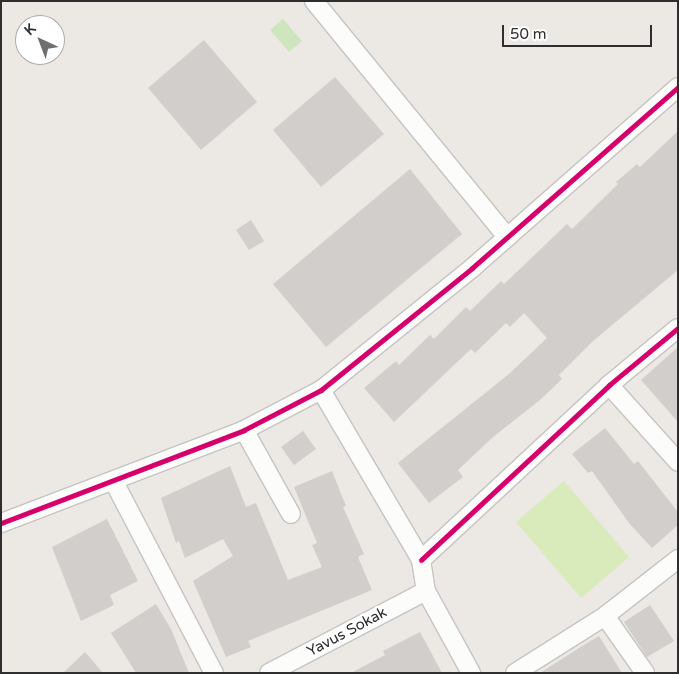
<!DOCTYPE html>
<html>
<head>
<meta charset="utf-8">
<style>
  body { margin:0 }
  #map { position:relative; width:679px; height:674px; overflow:hidden; background:#ece8e4; font-family:"Varela Round",sans-serif }
  div>[style] { position:absolute }
  .green>* { inset:0; background:#cee6be }
  .pitch>* { inset:0; background:#d9eabb }
  .building>* { inset:0; background:#d1cecb }
  .roads { filter:drop-shadow(1px 0 #c5c4c5) drop-shadow(-1px 0 #c5c4c5) drop-shadow(0 1px #c5c4c5) drop-shadow(0 -1px #c5c4c5) }
  .street>* { height:18px; margin:-9px; padding:0 9px; transform-origin:9px; border-radius:9px; background:#fcfcfb }
  .cycleway>* { height:5px; margin:-2.5px; padding:0 2.5px; transform-origin:2.5px; border-radius:2.5px; background:#d6006c }
  span { translate:-50% -50%; white-space:nowrap; text-align:center; line-height:1.15; -webkit-text-stroke:5px #fff; paint-order:stroke }
  .street-label { font-size:15px; color:#2e2e2e }
  .frame { position:absolute; inset:0; border:2px solid #2e2e2e; pointer-events:none }
  .north { position:absolute; left:15px; top:15px; width:50px; height:50px; box-sizing:border-box; background:#fff; border:1px solid #ababab; border-radius:50%; rotate:317deg; font-size:14px; font-weight:700; line-height:20px; text-align:center; color:#2e2e2e }
  .north::after { content:''; display:block; margin:auto; width:18px; height:22px; background:#706f6e; clip-path:polygon(50% 0,100% 100%,50% 72%,0 100%) }
  .scale { position:absolute; left:502px; top:25px; width:150px; height:22px; box-sizing:border-box; border:2px solid #2e2e2e; border-top:0; padding-left:6px; font-size:15px; line-height:18px; white-space:nowrap; color:#2e2e2e; -webkit-text-stroke:4px #fff; paint-order:stroke }
</style>
</head>
<body>
<div id="map">
  <div class="green">
    <i style="clip-path:polygon(283px 19px,302px 41px,289px 52px,270px 30px)"></i>
  </div>
  <div class="pitch">
    <i style="clip-path:polygon(564px 481px,629px 557px,581px 598px,516px 522px)"></i>
  </div>
  <div class="building">
    <i style="clip-path:polygon(204px 40px,257px 102px,201px 150px,148px 88px)"></i>
    <i style="clip-path:polygon(335px 77px,384px 134px,321px 187px,273px 130px)"></i>
    <i style="clip-path:polygon(678px 131px,678px 270px,593px 341px,559px 375px,562px 379px,540px 400px,493px 437px,458px 470px,463px 477px,429px 503px,398px 463px,509px 374px,547px 338px,524px 313px,510px 327px,506px 323px,475px 353px,471px 349px,394px 422px,364px 388px,396px 361px,399px 365px,430px 335px,434px 339px,466px 307px,470px 311px,501px 281px,504px 284px,567px 224px,572px 229px,618px 184px,616px 182px,637px 164px,640px 167px)"></i>
    <i style="clip-path:polygon(410px 169px,462px 234px,326px 347px,273px 284px)"></i>
    <i style="clip-path:polygon(251px 220px,264px 241px,249px 250px,236px 230px)"></i>
    <i style="clip-path:polygon(678px 347px,678px 422px,641px 380px)"></i>
    <i style="clip-path:polygon(605px 428px,634px 464px,638px 461px,678px 512px,678px 525px,652px 548px,629px 523px,592px 471px,588px 473px,572px 454px)"></i>
    <i style="clip-path:polygon(303px 431px,316px 449px,294px 465px,281px 447px)"></i>
    <i style="clip-path:polygon(230px 466px,246px 507px,256px 503px,288px 580px,322px 567px,312px 545px,317px 543px,294px 487px,332px 471px,346px 506px,343px 507px,364px 554px,358px 557px,372px 590px,248px 641px,251px 647px,226px 657px,193px 581px,233px 556px,223px 539px,185px 558px,179px 541px,176px 543px,161px 498px)"></i>
    <i style="clip-path:polygon(107px 519px,138px 581px,110px 595px,114px 605px,81px 621px,52px 547px)"></i>
    <i style="clip-path:polygon(156px 604px,171px 629px,189px 673px,136px 673px,111px 633px)"></i>
    <i style="clip-path:polygon(650px 605px,674px 641px,647px 657px,624px 622px)"></i>
    <i style="clip-path:polygon(420px 632px,442px 673px,351px 673px,385px 655px,383px 651px)"></i>
    <i style="clip-path:polygon(599px 636px,622px 673px,540px 673px,579px 648px)"></i>
    <i style="clip-path:polygon(85px 652px,103px 673px,63px 673px)"></i>
  </div>
  <div class="roads">
    <div class="street">
      <i style="left:314px;top:1px;width:305px;rotate:50.7deg"></i>
      <i style="left:609px;top:385px;width:103px;rotate:48.1deg"></i>
      <i style="left:321px;top:390px;width:197px;rotate:59.5deg"></i>
      <i style="left:421px;top:560px;width:31px;rotate:81deg"></i>
      <i style="left:426px;top:591px;width:94px;rotate:61.2deg"></i>
      <i style="left:244px;top:430px;width:96px;rotate:60.8deg"></i>
      <i style="left:114px;top:482px;width:216px;rotate:62.4deg"></i>
      <i style="left:1px;top:523px;width:260px;rotate:-20.9deg"></i>
      <i style="left:244px;top:430px;width:87px;rotate:-27.5deg"></i>
      <i style="left:321px;top:390px;width:194px;rotate:-38.9deg"></i>
      <i style="left:472px;top:268px;width:274px;rotate:-41.3deg"></i>
      <i style="left:421px;top:560px;width:257px;rotate:-42.9deg"></i>
      <i style="left:609px;top:385px;width:89px;rotate:-39.6deg"></i>
      <i style="left:605px;top:616px;width:70px;rotate:54.9deg"></i>
      <i style="left:269px;top:673px;width:177px;rotate:-27.6deg"></i>
      <i style="left:515px;top:673px;width:107px;rotate:-32.3deg"></i>
      <i style="left:605px;top:616px;width:93px;rotate:-38deg"></i>
    </div>
  </div>
  <div class="cycleway">
    <i style="left:1px;top:523px;width:260px;rotate:-20.9deg"></i>
    <i style="left:244px;top:430px;width:87px;rotate:-27.5deg"></i>
    <i style="left:321px;top:390px;width:194px;rotate:-38.9deg"></i>
    <i style="left:472px;top:268px;width:274px;rotate:-41.3deg"></i>
    <i style="left:421px;top:560px;width:257px;rotate:-42.9deg"></i>
    <i style="left:609px;top:385px;width:89px;rotate:-39.6deg"></i>
  </div>
  <div class="street-label">
    <span style="left:347px;top:632px;rotate:-28deg">Yavus Sokak</span>
  </div>
  <div class="frame"></div>
  <div class="north">K</div>
  <div class="scale">50 m</div>
</div>
</body>
</html>
